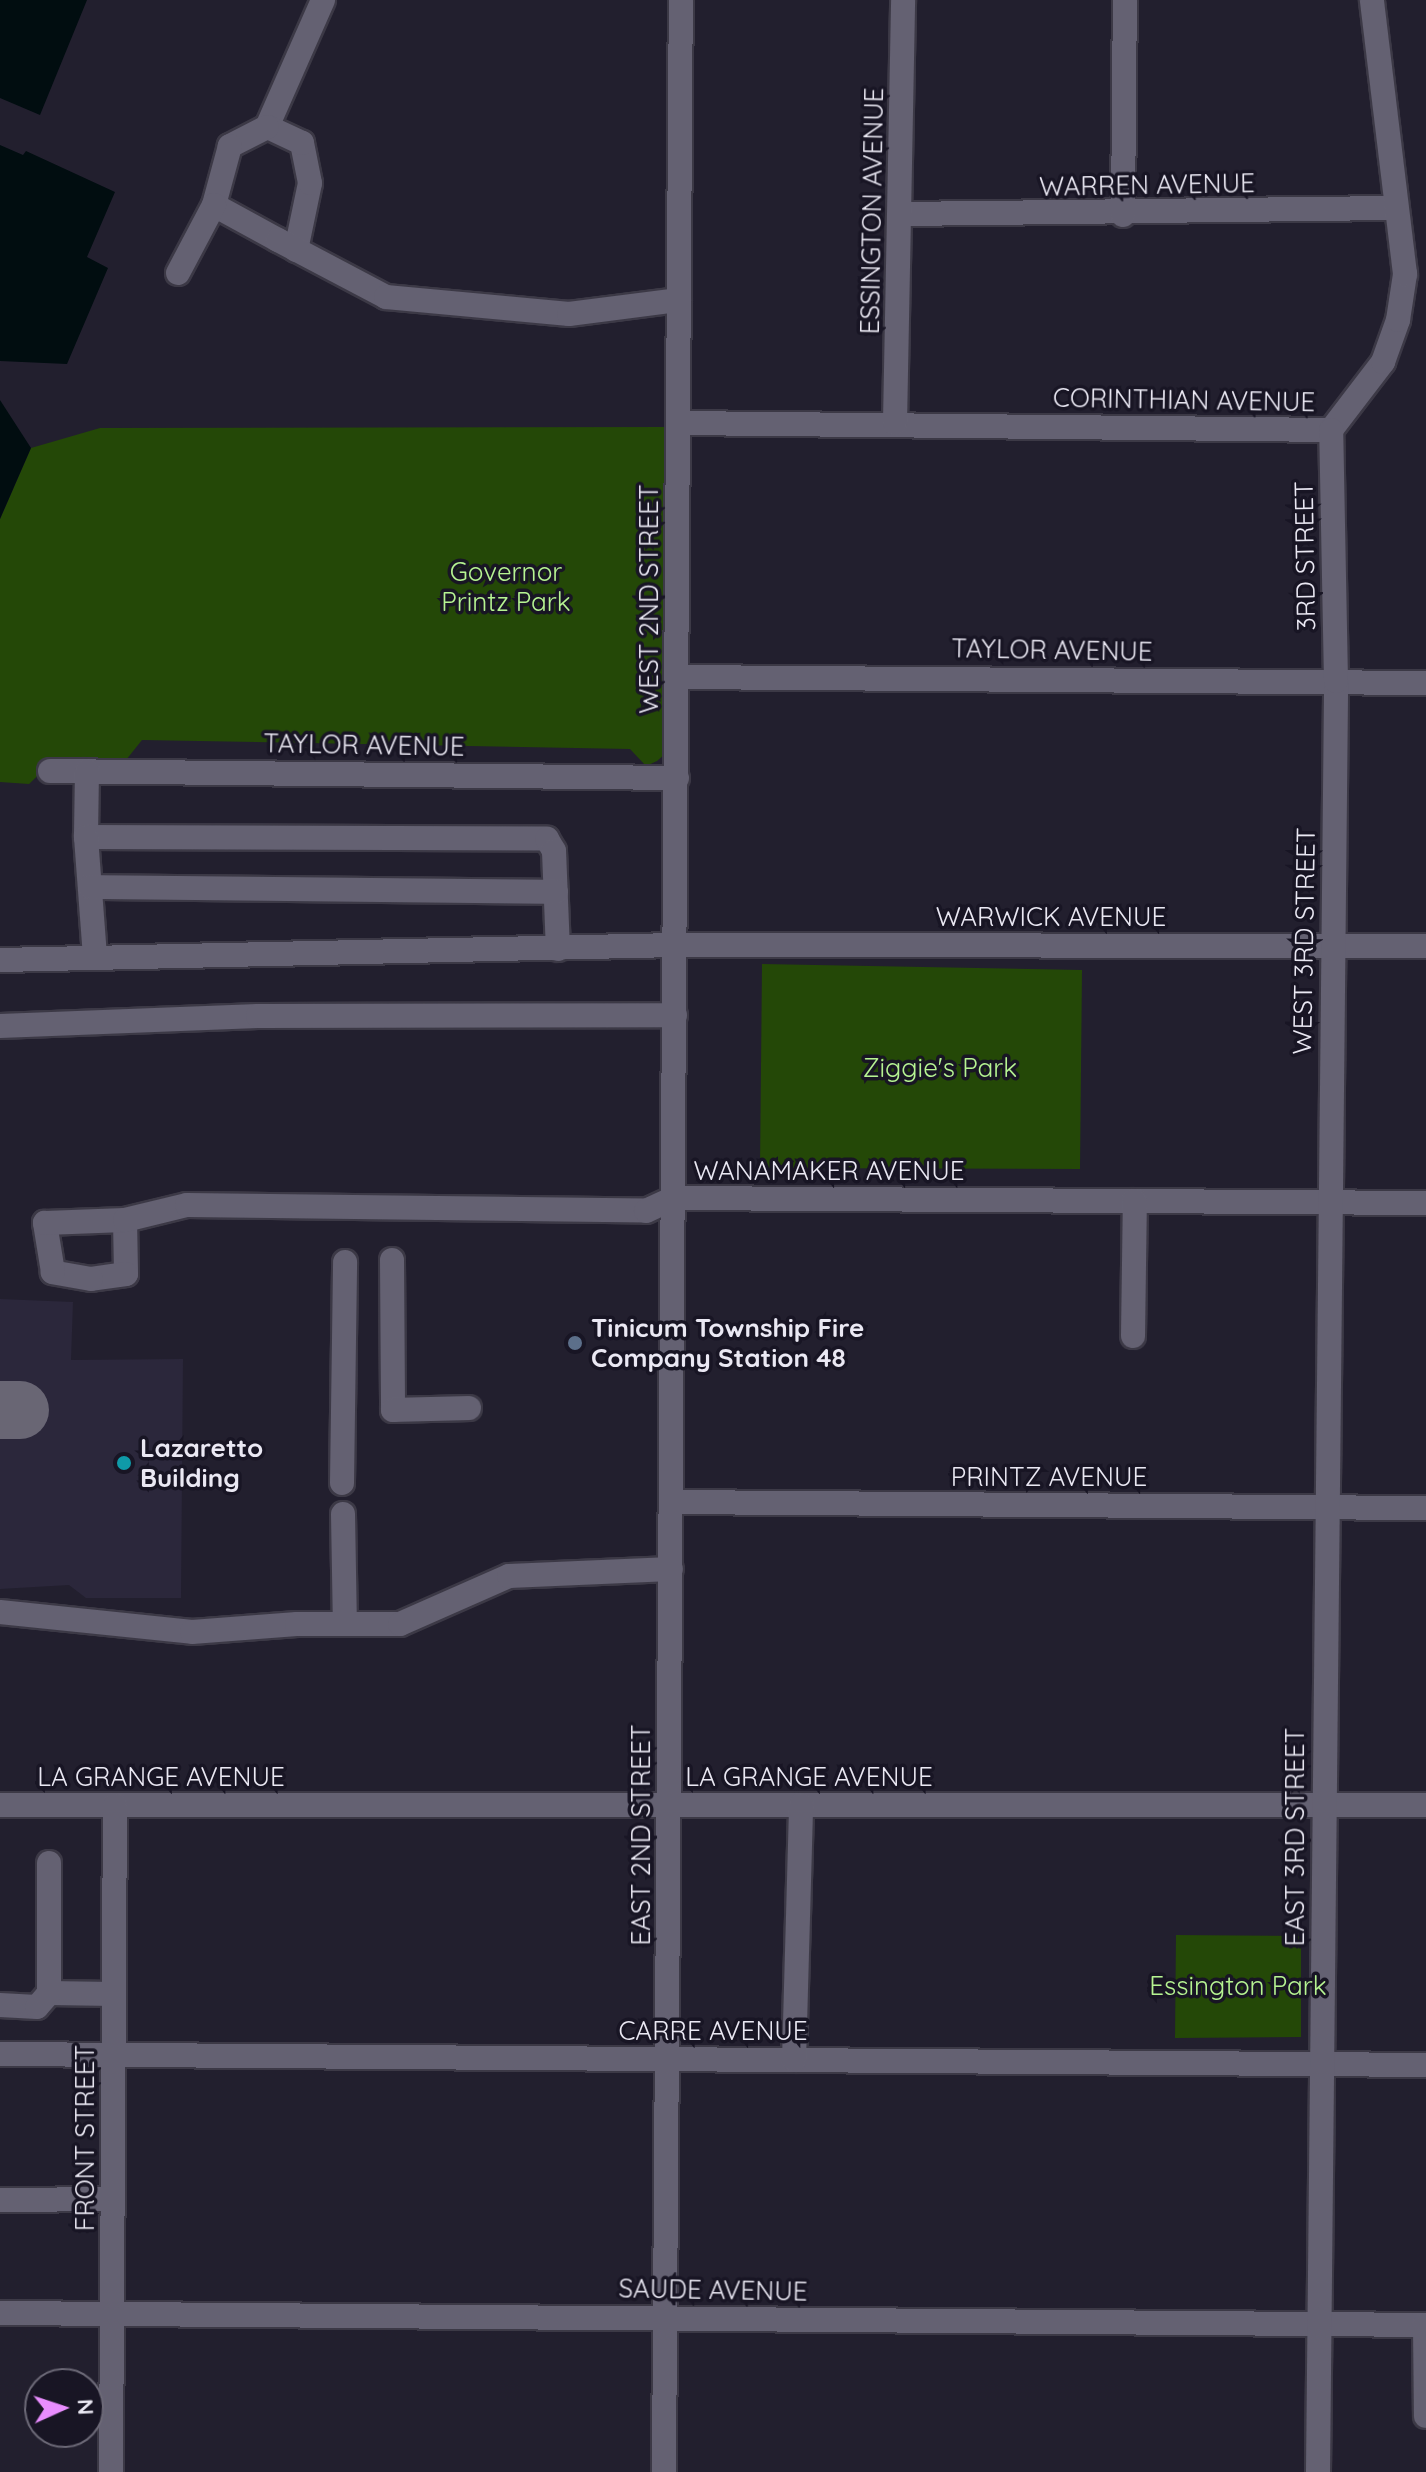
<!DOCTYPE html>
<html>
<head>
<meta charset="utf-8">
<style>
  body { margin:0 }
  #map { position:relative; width:1426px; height:2472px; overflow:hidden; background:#221f2e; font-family:Quicksand,sans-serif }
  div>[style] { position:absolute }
  .built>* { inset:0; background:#2b273b }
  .green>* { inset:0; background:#244807 }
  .water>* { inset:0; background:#010d10 }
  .taxiway>* { height:58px; margin:-29px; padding:0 29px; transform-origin:29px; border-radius:29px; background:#696674 }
  .roads { filter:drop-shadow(2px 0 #3c3946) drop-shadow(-2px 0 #3c3946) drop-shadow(0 2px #3c3946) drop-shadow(0 -2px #3c3946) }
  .minor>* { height:24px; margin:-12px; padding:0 12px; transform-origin:12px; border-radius:12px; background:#646172 }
  .dots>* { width:22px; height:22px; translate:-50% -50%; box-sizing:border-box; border:4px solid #181524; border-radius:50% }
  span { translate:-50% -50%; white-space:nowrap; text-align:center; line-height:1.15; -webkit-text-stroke:7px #181524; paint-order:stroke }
  .street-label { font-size:26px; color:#eae8f3 }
  .park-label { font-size:26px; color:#b6f492 }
  .poi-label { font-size:26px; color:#eae8f3; font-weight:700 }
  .left { translate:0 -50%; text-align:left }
  .north { position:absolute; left:24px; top:2368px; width:80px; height:80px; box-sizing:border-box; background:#181524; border:2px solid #6c6977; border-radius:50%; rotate:87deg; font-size:22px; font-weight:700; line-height:32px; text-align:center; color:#eae8f3 }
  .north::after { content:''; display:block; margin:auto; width:28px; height:36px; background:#e98dfe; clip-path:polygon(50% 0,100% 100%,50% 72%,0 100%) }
</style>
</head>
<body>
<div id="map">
  <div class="built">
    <i style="clip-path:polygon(0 1299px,73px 1302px,71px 1360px,183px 1359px,181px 1598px,86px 1598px,69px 1585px,0 1589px)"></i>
  </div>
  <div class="green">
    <i style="clip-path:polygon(671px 427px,665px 754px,657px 761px,646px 766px,630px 749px,142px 740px,126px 760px,56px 758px,29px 784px,0 782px,0 519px,31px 448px,100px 428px)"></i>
    <i style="clip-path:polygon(762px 964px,1082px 970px,1080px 1169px,760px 1168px)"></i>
    <i style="clip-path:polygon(1176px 1935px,1301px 1936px,1301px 2037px,1175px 2038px)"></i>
  </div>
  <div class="water">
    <i style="clip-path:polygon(0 0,87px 0,40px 115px,0 98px)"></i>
    <i style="clip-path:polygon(0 145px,23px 155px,26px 151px,115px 192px,87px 257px,108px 268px,67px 364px,0 361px)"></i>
    <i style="clip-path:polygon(0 400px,31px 448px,0 519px)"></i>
  </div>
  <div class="taxiway">
    <i style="left:0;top:1410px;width:20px"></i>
  </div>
  <div class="roads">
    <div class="minor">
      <i style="left:267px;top:127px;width:139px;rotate:-66.2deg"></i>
      <i style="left:901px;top:214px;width:493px;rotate:-0.7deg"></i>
      <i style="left:1123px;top:215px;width:215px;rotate:-89.5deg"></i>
      <i style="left:296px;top:250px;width:68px;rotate:-78.2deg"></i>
      <i style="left:310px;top:183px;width:41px;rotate:-101.3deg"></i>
      <i style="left:302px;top:143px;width:38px;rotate:-155deg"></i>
      <i style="left:267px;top:127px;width:42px;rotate:152.8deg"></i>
      <i style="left:230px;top:146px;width:61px;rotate:105.2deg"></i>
      <i style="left:214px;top:205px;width:73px;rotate:28.7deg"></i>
      <i style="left:278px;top:240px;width:122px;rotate:27.8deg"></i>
      <i style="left:386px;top:297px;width:184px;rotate:5.3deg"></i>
      <i style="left:569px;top:314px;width:111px;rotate:-7.3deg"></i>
      <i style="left:178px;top:273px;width:77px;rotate:-62.1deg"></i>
      <i style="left:678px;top:423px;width:653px;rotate:0.61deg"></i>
      <i style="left:895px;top:423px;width:423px;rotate:-88.9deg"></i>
      <i style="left:1331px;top:430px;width:86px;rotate:-52.6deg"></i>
      <i style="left:1383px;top:362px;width:45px;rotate:-70.3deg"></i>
      <i style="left:1398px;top:320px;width:47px;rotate:-81.3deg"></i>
      <i style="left:1405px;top:274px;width:276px;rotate:-96.9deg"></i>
      <i style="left:677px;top:677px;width:749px;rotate:0.46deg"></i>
      <i style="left:50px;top:771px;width:627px;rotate:0.64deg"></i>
      <i style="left:87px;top:771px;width:66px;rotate:90.9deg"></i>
      <i style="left:86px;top:837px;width:461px;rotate:0.2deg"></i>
      <i style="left:547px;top:839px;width:14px;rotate:60deg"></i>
      <i style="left:554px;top:851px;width:98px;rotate:87.7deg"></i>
      <i style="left:86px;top:837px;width:119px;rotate:85.7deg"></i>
      <i style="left:90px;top:887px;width:466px;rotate:0.6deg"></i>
      <i style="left:0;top:960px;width:675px;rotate:-1.27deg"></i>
      <i style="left:675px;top:945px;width:751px;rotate:0.08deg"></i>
      <i style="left:0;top:1026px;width:258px;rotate:-2.2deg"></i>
      <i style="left:258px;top:1016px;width:417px;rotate:-0.1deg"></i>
      <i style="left:125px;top:1220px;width:54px;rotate:88.9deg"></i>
      <i style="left:126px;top:1274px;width:35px;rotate:172deg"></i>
      <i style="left:91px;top:1279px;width:39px;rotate:-170deg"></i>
      <i style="left:53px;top:1272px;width:50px;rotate:-99.3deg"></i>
      <i style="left:45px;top:1223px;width:80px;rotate:-2.1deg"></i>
      <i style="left:125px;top:1220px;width:64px;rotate:-13.6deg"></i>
      <i style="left:187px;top:1205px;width:459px;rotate:0.7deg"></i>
      <i style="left:646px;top:1211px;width:31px;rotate:-25deg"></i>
      <i style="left:674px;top:1198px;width:752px;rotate:0.38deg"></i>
      <i style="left:392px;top:1260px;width:150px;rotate:89.6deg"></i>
      <i style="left:393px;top:1410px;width:76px;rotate:-1.5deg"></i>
      <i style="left:1133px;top:1336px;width:135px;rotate:-89.2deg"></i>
      <i style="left:342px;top:1483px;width:221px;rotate:-89.2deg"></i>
      <i style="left:671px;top:1502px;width:755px;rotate:0.46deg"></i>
      <i style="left:343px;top:1514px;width:110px;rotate:89deg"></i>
      <i style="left:0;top:1612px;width:193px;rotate:5.9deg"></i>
      <i style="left:192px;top:1632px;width:105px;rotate:-4.4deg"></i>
      <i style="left:297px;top:1624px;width:103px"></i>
      <i style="left:400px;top:1624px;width:119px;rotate:-23.8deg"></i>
      <i style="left:509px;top:1576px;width:162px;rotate:-2.5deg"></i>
      <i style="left:0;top:1805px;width:1426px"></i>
      <i style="left:49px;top:1993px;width:65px;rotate:0.9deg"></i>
      <i style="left:0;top:2005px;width:37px;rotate:3deg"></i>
      <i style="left:37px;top:2007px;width:18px;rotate:-49deg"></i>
      <i style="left:49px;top:1993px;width:130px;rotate:-90deg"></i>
      <i style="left:0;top:2054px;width:1426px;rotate:0.44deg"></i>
      <i style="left:794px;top:2060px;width:255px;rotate:-88.4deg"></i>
      <i style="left:0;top:2200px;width:113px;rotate:-0.5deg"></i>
      <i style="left:0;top:2313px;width:1426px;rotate:0.48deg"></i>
      <i style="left:1425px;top:2325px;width:91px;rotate:89.4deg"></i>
      <i style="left:111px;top:2472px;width:667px;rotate:-89.66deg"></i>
      <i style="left:664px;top:2472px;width:2472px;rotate:-89.61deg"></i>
      <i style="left:1318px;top:2472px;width:1791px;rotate:-89.42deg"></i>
      <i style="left:1336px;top:681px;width:251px;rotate:-91.1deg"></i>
    </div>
  </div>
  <div class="dots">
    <i style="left:575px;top:1343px;background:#5c6f8a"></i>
    <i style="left:124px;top:1463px;background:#0f9aa8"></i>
  </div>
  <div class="street-label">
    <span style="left:1147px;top:185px;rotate:-1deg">WARREN AVENUE</span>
    <span style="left:872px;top:211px;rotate:-89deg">ESSINGTON AVENUE</span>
    <span style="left:1184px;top:400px;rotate:1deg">CORINTHIAN AVENUE</span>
    <span style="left:1305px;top:556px;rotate:-91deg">3RD STREET</span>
    <span style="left:649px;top:599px;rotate:-90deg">WEST 2ND STREET</span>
    <span style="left:1052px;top:650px;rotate:1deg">TAYLOR AVENUE</span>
    <span style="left:364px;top:745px;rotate:1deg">TAYLOR AVENUE</span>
    <span style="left:1051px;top:917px">WARWICK AVENUE</span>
    <span style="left:1304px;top:941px;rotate:-89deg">WEST 3RD STREET</span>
    <span style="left:829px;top:1171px">WANAMAKER AVENUE</span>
    <span style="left:1049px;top:1477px">PRINTZ AVENUE</span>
    <span style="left:161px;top:1777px">LA GRANGE AVENUE</span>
    <span style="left:809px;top:1777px">LA GRANGE AVENUE</span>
    <span style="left:641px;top:1835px;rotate:-90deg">EAST 2ND STREET</span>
    <span style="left:1295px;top:1837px;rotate:-90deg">EAST 3RD STREET</span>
    <span style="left:713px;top:2031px">CARRE AVENUE</span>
    <span style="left:85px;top:2138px;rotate:-90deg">FRONT STREET</span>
    <span style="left:713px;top:2290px;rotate:1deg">SAUDE AVENUE</span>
  </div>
  <div class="park-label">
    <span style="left:506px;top:587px">Governor<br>Printz Park</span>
    <span style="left:940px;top:1068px">Ziggie's Park</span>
    <span style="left:1238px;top:1986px">Essington Park</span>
  </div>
  <div class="poi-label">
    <span class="left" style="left:591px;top:1343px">Tinicum Township Fire<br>Company Station 48</span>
    <span class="left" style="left:140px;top:1463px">Lazaretto<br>Building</span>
  </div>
  <div class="north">N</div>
</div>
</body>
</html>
